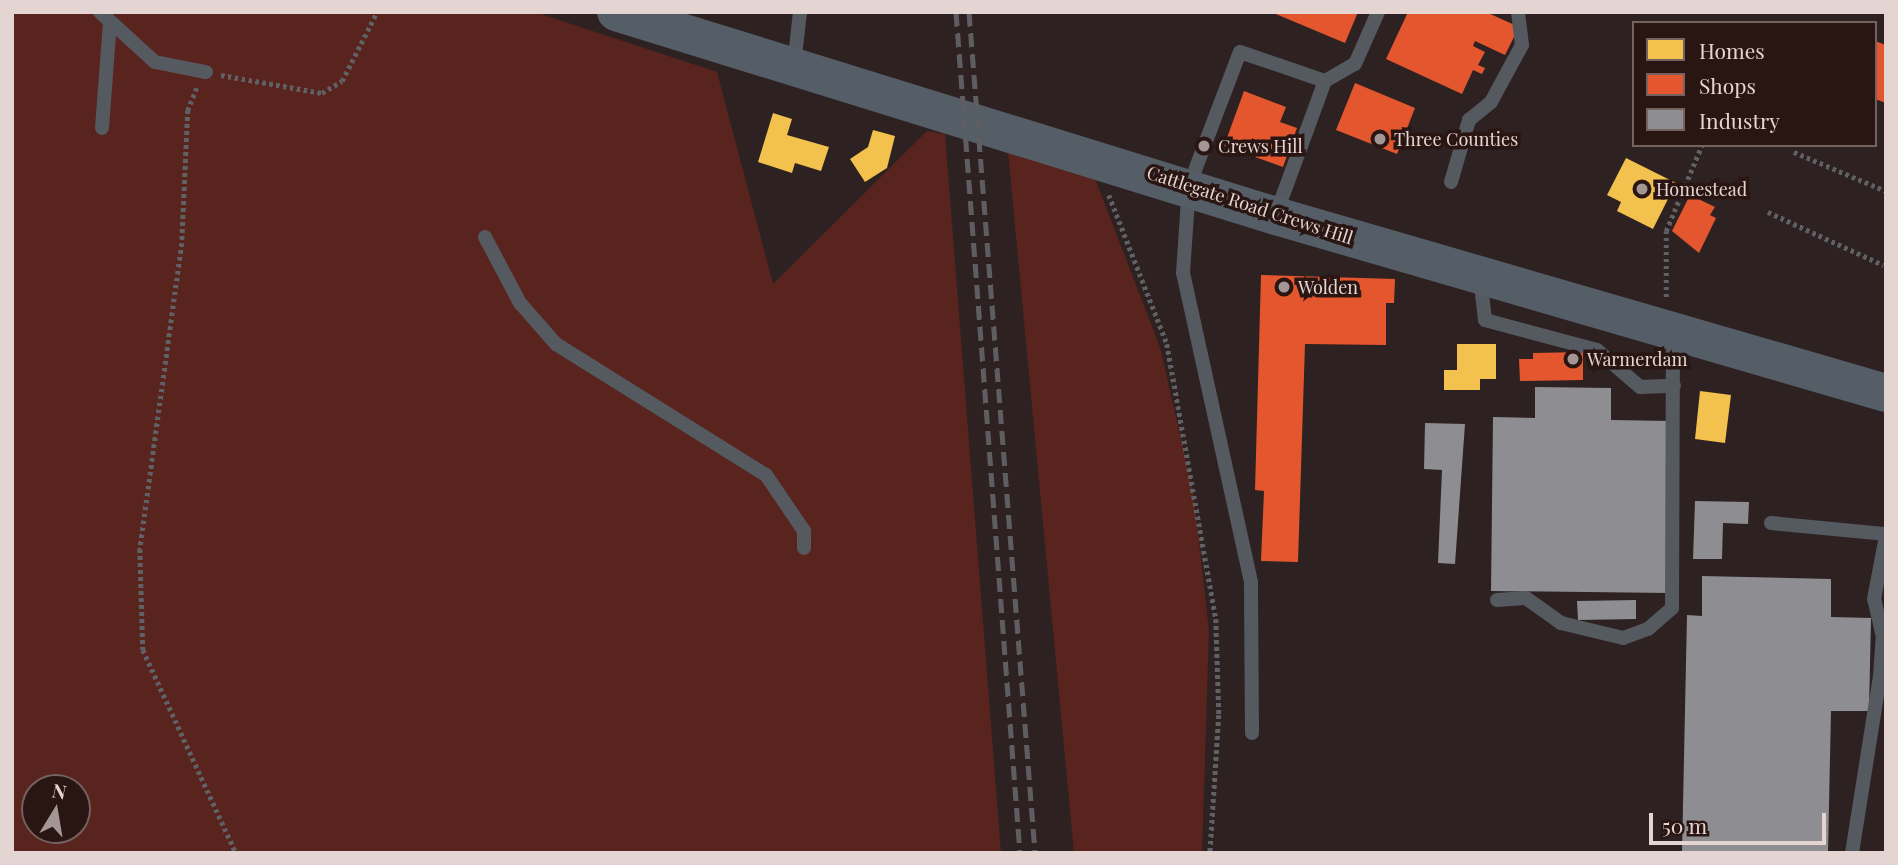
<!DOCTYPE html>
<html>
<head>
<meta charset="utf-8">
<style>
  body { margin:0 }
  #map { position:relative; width:1898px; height:865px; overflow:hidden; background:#2d2221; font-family:"Playfair Display",serif }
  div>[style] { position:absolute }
  .green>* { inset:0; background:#59231e }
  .homes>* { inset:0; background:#f2c14e }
  .shops>* { inset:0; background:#e4572e }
  .industry>* { inset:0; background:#8d8d92 }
  .path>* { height:4.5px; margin-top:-2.25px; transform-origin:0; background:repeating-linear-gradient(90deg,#606166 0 3.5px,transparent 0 7px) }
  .lane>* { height:14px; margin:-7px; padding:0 7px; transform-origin:7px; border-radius:7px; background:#555960 }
  .secondary>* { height:38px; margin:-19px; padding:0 19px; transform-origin:19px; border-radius:19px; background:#555d67 }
  .rail>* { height:5px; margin-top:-2.5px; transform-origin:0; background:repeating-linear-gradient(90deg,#5e5e62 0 14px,transparent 0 21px) }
  .dots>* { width:19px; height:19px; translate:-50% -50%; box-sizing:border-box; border:4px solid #291512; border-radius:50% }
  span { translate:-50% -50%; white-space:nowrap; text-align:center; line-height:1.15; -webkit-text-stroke:7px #291512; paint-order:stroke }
  .poi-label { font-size:18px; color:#e4d5d3 }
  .left { translate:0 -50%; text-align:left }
  .street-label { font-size:18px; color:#e4d5d3 }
  .frame { position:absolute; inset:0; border:14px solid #e4d5d3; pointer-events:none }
  .legend { position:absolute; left:1632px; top:21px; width:245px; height:126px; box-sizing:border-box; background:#291512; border:2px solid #74625f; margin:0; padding:9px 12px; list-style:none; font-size:21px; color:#e4d5d3 }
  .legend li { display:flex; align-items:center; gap:14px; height:35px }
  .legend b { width:35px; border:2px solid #74625f }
  .north { position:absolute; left:21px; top:774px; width:70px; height:70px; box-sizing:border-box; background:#291512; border:2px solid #74625f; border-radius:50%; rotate:11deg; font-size:19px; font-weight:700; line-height:28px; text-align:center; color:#e4d5d3 }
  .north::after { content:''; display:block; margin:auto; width:24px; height:32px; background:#a49695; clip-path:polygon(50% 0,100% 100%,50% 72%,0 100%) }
  .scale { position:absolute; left:1649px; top:813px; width:177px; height:32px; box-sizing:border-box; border:4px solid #e4d5d3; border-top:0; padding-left:9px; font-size:21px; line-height:24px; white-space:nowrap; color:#e4d5d3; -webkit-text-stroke:5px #291512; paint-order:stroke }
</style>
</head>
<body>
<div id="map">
  <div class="green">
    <i style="clip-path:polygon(evenodd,12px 12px,535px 12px,717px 72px,773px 284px,927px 131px,945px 134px,1001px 853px,12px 853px,12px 12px,35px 788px,77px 788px,77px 830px,35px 830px,35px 788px)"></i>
    <i style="clip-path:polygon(1008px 151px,1092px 171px,1160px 347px,1194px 496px,1209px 631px,1202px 853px,1074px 853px)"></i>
  </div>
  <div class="homes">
    <i style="clip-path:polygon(773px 113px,792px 119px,787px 135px,829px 147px,821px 171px,795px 163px,792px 173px,758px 162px)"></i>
    <i style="clip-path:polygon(873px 130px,895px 136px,887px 168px,865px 182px,850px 159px,868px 147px)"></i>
    <i style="clip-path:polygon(1626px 158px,1676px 183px,1653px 229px,1617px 211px,1621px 202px,1607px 195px)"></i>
    <i style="clip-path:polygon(1457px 344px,1496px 344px,1496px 379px,1480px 379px,1480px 390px,1444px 390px,1444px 370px,1457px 370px)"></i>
    <i style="clip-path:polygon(1700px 391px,1731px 395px,1725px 443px,1695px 439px)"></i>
  </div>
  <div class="shops">
    <i style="clip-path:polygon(1271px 12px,1358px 12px,1345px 43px)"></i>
    <i style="clip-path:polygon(1408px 12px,1486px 12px,1519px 27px,1505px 55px,1475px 41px,1473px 46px,1485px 52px,1478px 65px,1485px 68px,1482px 74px,1473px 70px,1462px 94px,1386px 59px)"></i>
    <i style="clip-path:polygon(1875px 41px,1886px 45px,1886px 103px,1875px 99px)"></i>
    <i style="clip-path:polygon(1355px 83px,1415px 108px,1397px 154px,1336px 130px)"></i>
    <i style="clip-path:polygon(1244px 91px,1286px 107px,1280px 122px,1297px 128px,1283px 167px,1224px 146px)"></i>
    <i style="clip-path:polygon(1690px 195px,1715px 207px,1710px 215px,1716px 218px,1699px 253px,1672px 231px)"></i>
    <i style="clip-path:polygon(1261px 275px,1395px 279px,1394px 303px,1386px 303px,1386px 345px,1305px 344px,1298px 562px,1261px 561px,1264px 491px,1255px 490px)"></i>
    <i style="clip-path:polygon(1583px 352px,1583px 380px,1520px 381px,1519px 359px,1533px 359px,1533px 353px)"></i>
  </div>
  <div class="industry">
    <i style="clip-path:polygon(1535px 387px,1611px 388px,1611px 420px,1670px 421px,1669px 593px,1491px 591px,1493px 417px,1535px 418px)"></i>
    <i style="clip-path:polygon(1425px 423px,1465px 424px,1455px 564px,1438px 563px,1442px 470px,1424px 469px)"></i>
    <i style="clip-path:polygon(1695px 501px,1749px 502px,1748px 524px,1723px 523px,1722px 559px,1693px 559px)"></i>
    <i style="clip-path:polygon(1702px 576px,1831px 579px,1831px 617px,1871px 618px,1869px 711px,1831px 711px,1828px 853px,1682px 853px,1687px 615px,1702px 616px)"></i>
    <i style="clip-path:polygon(1636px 600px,1636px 619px,1578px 620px,1577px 601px)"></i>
  </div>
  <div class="path">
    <i style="left:221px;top:75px;width:103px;rotate:10.1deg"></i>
    <i style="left:322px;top:93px;width:23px;rotate:-31deg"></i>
    <i style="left:342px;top:81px;width:77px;rotate:-63.1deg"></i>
    <i style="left:197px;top:88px;width:24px;rotate:112deg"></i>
    <i style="left:188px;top:110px;width:133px;rotate:92.6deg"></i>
    <i style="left:182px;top:243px;width:309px;rotate:97.8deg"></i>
    <i style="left:140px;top:549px;width:101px;rotate:88.3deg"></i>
    <i style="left:143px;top:650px;width:223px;rotate:65.4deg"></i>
    <i style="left:1794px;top:152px;width:100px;rotate:23deg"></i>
    <i style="left:1109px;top:195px;width:160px;rotate:68.7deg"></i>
    <i style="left:1167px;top:344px;width:279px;rotate:79.9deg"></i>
    <i style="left:1216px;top:619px;width:96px;rotate:88.2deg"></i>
    <i style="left:1219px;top:715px;width:138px;rotate:93.7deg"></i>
    <i style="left:1768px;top:212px;width:127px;rotate:24.7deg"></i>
    <i style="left:1666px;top:297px;width:66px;rotate:-90deg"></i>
    <i style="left:1666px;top:231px;width:93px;rotate:-67.3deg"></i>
  </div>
  <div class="lane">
    <i style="left:100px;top:12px;width:74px;rotate:42.3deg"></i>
    <i style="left:155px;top:62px;width:52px;rotate:11.1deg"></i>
    <i style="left:794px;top:65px;width:53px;rotate:-83.5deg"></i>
    <i style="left:102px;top:128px;width:106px;rotate:-85.7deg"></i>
    <i style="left:1451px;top:182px;width:65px;rotate:-73.8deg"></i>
    <i style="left:1469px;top:120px;width:28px;rotate:-39deg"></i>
    <i style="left:1491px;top:102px;width:65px;rotate:-61.5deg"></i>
    <i style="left:1522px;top:45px;width:33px;rotate:-97deg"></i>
    <i style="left:1276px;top:214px;width:142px;rotate:-69.8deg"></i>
    <i style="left:1325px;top:81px;width:34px;rotate:-30deg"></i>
    <i style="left:1355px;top:64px;width:57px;rotate:-66.1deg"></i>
    <i style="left:485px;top:237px;width:75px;rotate:62.1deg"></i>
    <i style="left:520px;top:303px;width:55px;rotate:48.7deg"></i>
    <i style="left:556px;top:344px;width:248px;rotate:32deg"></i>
    <i style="left:766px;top:475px;width:68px;rotate:55.8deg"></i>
    <i style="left:804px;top:531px;width:17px;rotate:90deg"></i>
    <i style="left:1480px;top:276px;width:44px;rotate:83.5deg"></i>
    <i style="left:1485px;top:320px;width:116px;rotate:15deg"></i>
    <i style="left:1597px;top:350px;width:57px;rotate:40.7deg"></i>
    <i style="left:1640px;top:387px;width:34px;rotate:-2deg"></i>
    <i style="left:1771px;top:523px;width:116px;rotate:5.5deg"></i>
    <i style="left:1497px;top:600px;width:29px;rotate:-4deg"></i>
    <i style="left:1526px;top:598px;width:43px;rotate:35.5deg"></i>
    <i style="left:1561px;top:623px;width:64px;rotate:13.6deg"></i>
    <i style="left:1623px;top:638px;width:27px;rotate:-20deg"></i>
    <i style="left:1648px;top:629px;width:32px;rotate:-41deg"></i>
    <i style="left:1672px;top:608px;width:275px;rotate:-89.8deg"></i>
    <i style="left:1252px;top:733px;width:151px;rotate:-90.4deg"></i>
    <i style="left:1251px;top:582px;width:316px;rotate:-102.4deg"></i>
    <i style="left:1183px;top:273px;width:87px;rotate:-86.1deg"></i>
    <i style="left:1189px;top:186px;width:143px;rotate:-69.2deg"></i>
    <i style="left:1240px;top:52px;width:90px;rotate:18.8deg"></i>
    <i style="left:1852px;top:853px;width:179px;rotate:-81deg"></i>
    <i style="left:1880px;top:676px;width:39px;rotate:-86deg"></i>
    <i style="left:1883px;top:637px;width:39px;rotate:-103deg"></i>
    <i style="left:1874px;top:599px;width:64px;rotate:-79.2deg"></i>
  </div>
  <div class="secondary">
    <i style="left:616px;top:12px;width:691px;rotate:17.18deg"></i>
    <i style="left:1276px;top:216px;width:635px;rotate:16.18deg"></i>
  </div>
  <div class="rail">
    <i style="left:956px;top:12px;width:843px;rotate:85.65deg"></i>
    <i style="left:969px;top:12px;width:844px;rotate:85.51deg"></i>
  </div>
  <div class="dots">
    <i style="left:1380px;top:139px;background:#a49695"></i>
    <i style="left:1204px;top:146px;background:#a49695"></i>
    <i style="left:1642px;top:189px;background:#a49695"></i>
    <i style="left:1284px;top:287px;background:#a49695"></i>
    <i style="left:1573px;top:359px;background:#a49695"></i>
  </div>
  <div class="poi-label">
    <span class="left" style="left:1394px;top:139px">Three Counties</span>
    <span class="left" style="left:1218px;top:146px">Crews Hill</span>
    <span class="left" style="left:1656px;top:189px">Homestead</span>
    <span class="left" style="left:1298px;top:287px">Wolden</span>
    <span class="left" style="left:1587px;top:359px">Warmerdam</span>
  </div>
  <div class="street-label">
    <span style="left:1250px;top:205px;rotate:18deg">Cattlegate Road Crews Hill</span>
  </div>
  <div class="frame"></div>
  <ul class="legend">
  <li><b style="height:19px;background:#f2c14e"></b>Homes</li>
  <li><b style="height:19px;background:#e4572e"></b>Shops</li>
  <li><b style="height:19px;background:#8d8d92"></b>Industry</li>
  </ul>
  <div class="north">N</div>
  <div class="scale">50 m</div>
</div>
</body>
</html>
